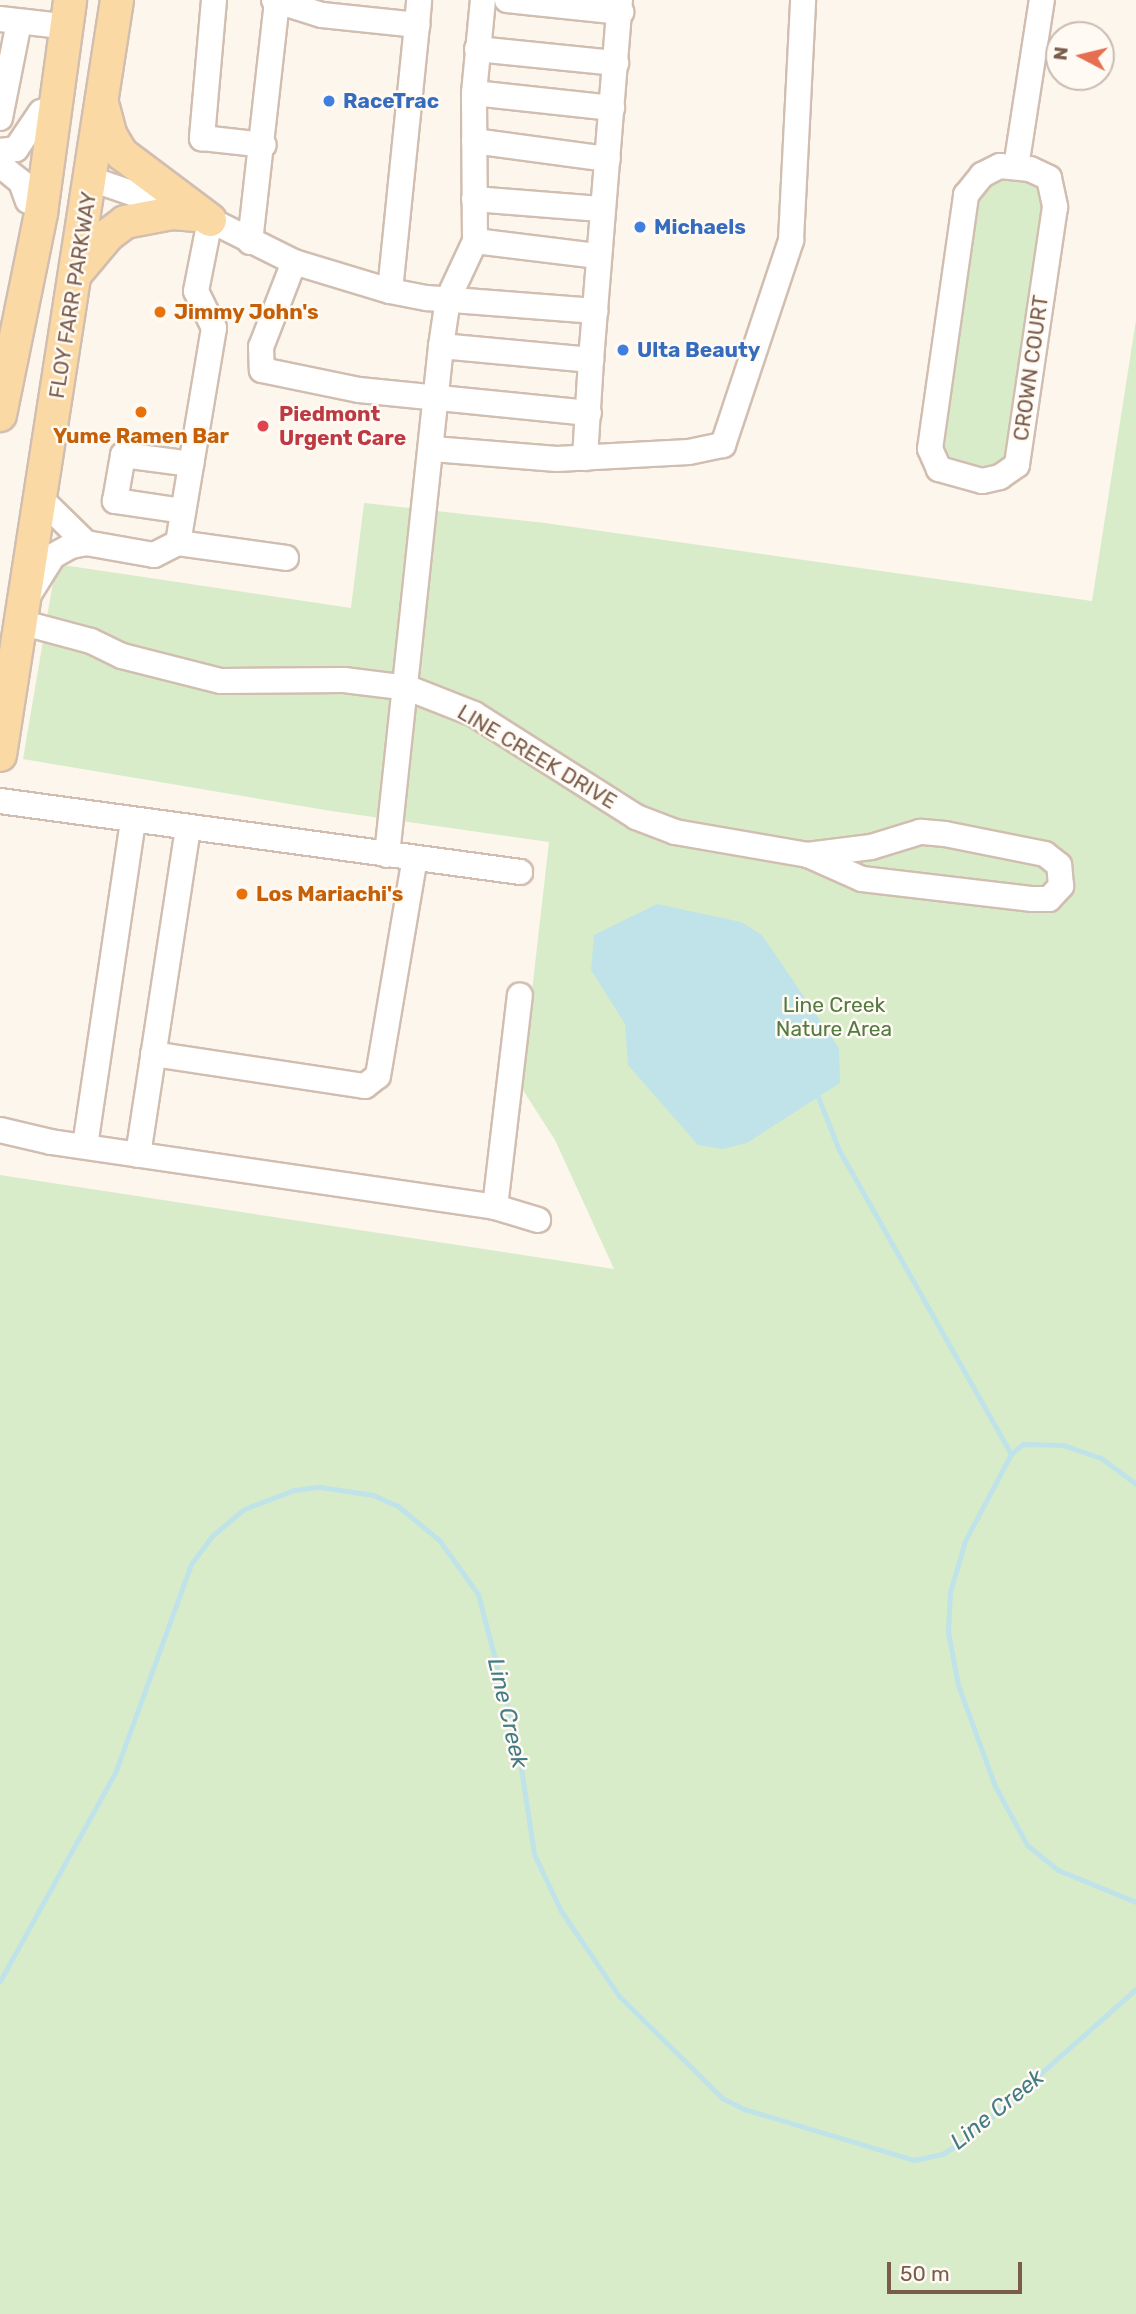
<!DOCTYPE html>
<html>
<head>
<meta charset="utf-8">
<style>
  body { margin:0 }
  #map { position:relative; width:1136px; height:2314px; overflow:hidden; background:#fdf6ec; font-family:Rubik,sans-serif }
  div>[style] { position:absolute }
  .green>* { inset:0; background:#d8ecc9 }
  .water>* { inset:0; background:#bfe3e8 }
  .stream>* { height:5px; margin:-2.5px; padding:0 2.5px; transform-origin:2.5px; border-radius:2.5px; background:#bfe3e8 }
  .roads { filter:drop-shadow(2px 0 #d1beb0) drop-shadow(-2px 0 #d1beb0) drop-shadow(0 2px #d1beb0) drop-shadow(0 -2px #d1beb0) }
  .minor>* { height:24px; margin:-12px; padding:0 12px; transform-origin:12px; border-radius:12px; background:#fff }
  .major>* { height:32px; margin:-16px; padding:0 16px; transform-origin:16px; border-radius:16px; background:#fbd9a5 }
  .dots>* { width:19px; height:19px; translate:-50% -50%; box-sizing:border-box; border:4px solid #fffaf3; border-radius:50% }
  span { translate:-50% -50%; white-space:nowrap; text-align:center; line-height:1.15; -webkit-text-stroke:5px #fffaf3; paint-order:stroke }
  .shop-label { font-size:21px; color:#366cbe; font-weight:700 }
  .left { translate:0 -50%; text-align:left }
  .street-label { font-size:21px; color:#7a5c4d }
  .food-label { font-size:21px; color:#c56008; font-weight:700 }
  .health-label { font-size:21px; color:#be3a42; font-weight:700 }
  .park-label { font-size:21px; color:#537a41 }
  .water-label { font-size:23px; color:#437c86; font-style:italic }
  .north { position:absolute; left:1045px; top:21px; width:70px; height:70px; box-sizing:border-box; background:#fffaf3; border:2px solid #cabbb1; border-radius:50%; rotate:277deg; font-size:19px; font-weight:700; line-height:28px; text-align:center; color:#7a5c4d }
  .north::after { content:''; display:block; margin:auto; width:24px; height:32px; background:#e76f51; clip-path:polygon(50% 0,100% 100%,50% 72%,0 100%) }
  .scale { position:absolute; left:887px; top:2262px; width:135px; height:32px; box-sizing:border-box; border:4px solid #7a5c4d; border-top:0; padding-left:9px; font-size:21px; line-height:24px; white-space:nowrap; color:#7a5c4d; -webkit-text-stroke:5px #fffaf3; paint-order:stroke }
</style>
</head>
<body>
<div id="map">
  <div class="green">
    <i style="clip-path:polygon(991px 178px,1030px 180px,1048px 195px,1010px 457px,995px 469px,950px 461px,941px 448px,977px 192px)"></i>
    <i style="clip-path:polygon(1136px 320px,1136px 2314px,0 2314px,0 1175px,614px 1269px,555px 1140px,521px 1087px,549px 842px,331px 811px,23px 759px,56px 564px,351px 608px,364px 503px,545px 523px,1092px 601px)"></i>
  </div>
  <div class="water">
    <i style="clip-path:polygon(657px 904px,741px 922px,762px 935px,839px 1048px,840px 1083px,747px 1143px,723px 1149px,698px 1145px,628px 1065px,625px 1024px,591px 970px,594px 935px)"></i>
  </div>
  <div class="stream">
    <i style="left:818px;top:1097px;width:57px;rotate:68.4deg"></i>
    <i style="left:839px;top:1150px;width:349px;rotate:60.5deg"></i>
    <i style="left:1136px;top:1484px;width:44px;rotate:-143.4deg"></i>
    <i style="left:1101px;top:1458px;width:40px;rotate:-161.1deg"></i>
    <i style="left:1063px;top:1445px;width:40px;rotate:-178.6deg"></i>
    <i style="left:1023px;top:1444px;width:16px;rotate:140deg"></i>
    <i style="left:1011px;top:1454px;width:98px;rotate:117.9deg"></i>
    <i style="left:965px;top:1541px;width:53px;rotate:106.4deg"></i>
    <i style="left:950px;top:1592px;width:40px;rotate:92.9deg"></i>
    <i style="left:948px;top:1632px;width:54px;rotate:79.3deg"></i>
    <i style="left:958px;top:1685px;width:108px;rotate:69.9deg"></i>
    <i style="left:995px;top:1786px;width:67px;rotate:61.5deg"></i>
    <i style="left:1027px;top:1845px;width:40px;rotate:39deg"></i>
    <i style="left:1058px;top:1870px;width:84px;rotate:22.3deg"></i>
    <i style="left:0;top:1981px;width:238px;rotate:-61.1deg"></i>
    <i style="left:115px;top:1773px;width:222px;rotate:-70deg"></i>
    <i style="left:191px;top:1564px;width:36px;rotate:-53deg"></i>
    <i style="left:213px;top:1535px;width:40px;rotate:-40deg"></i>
    <i style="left:244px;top:1509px;width:53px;rotate:-20.8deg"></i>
    <i style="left:294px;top:1490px;width:26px;rotate:-7deg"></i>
    <i style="left:320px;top:1487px;width:54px;rotate:8.6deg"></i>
    <i style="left:373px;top:1495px;width:27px;rotate:24deg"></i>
    <i style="left:398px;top:1506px;width:53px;rotate:39.7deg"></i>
    <i style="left:439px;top:1540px;width:67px;rotate:54.2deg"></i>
    <i style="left:478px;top:1594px;width:159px;rotate:75.4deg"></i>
    <i style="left:518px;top:1748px;width:107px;rotate:81.4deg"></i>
    <i style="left:534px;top:1854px;width:63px;rotate:64.7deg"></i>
    <i style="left:561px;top:1911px;width:103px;rotate:55.7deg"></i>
    <i style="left:619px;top:1996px;width:145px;rotate:44.7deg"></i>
    <i style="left:722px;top:2098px;width:25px;rotate:27deg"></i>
    <i style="left:744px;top:2109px;width:177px;rotate:16.7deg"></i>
    <i style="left:914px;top:2160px;width:29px;rotate:-12deg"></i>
    <i style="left:942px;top:2154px;width:24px;rotate:-30deg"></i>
    <i style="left:963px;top:2142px;width:231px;rotate:-41.5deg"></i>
  </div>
  <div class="roads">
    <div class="minor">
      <i style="left:214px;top:0;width:139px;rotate:95deg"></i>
      <i style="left:202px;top:138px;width:62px;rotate:6.4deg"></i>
      <i style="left:274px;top:0;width:50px;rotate:17.4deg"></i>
      <i style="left:322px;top:15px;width:96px;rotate:6deg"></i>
      <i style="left:417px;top:25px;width:267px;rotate:95.8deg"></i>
      <i style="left:507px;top:0;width:115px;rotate:6deg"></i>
      <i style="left:0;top:19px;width:53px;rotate:6.5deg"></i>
      <i style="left:417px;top:25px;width:25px;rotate:-85deg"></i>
      <i style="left:477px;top:49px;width:140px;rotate:5.8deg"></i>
      <i style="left:474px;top:93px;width:139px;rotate:6.2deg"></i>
      <i style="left:0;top:118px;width:98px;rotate:-78.8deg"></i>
      <i style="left:474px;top:141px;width:135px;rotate:7.7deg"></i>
      <i style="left:0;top:151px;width:16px;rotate:-7deg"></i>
      <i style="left:16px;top:149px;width:45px;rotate:-56deg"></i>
      <i style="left:0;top:165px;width:27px;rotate:39deg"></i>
      <i style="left:21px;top:182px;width:20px;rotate:70deg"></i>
      <i style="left:1000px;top:166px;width:30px;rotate:6deg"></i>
      <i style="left:1030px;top:169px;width:21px;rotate:25deg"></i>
      <i style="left:1049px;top:178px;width:30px;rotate:78deg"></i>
      <i style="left:1055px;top:207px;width:261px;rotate:98.4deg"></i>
      <i style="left:1017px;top:465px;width:21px;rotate:145deg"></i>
      <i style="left:1000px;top:477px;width:18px;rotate:167deg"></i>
      <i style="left:982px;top:481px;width:45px;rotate:-164.4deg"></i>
      <i style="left:939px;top:469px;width:22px;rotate:-114deg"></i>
      <i style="left:930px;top:449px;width:257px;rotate:-81.9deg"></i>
      <i style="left:966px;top:195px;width:26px;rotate:-51deg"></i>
      <i style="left:982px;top:175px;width:20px;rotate:-27deg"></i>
      <i style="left:1016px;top:167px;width:169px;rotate:-81.2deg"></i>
      <i style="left:91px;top:179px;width:126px;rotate:19deg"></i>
      <i style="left:210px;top:220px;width:94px;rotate:26.6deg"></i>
      <i style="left:294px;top:262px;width:100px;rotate:16.8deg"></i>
      <i style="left:390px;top:291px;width:38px;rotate:11deg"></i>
      <i style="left:427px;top:298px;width:169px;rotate:4.4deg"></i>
      <i style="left:474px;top:199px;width:127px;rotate:4.5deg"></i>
      <i style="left:475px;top:241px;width:124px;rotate:7deg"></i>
      <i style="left:250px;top:242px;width:242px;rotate:-83.6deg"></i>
      <i style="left:294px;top:262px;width:91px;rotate:111.2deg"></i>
      <i style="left:261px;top:347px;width:23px;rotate:88deg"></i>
      <i style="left:262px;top:370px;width:99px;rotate:11.7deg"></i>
      <i style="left:359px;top:390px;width:231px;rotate:5.7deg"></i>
      <i style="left:441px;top:346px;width:151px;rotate:5.3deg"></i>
      <i style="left:591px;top:360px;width:361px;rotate:-85.4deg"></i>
      <i style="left:433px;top:449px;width:124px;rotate:4.6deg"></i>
      <i style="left:557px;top:459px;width:132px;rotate:-3deg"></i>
      <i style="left:689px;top:452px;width:35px;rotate:-12deg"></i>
      <i style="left:723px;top:445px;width:216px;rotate:-71.6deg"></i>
      <i style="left:791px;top:240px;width:240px;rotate:-87.1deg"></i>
      <i style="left:585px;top:458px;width:98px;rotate:-86.5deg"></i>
      <i style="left:41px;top:499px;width:63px;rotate:44.4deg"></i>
      <i style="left:183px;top:511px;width:69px;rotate:-171.6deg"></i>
      <i style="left:115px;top:501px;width:47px;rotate:-80.1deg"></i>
      <i style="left:123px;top:455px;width:69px;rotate:7.5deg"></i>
      <i style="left:178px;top:543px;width:109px;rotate:7.9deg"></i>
      <i style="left:28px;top:596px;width:47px;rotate:-58deg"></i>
      <i style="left:53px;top:556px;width:21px;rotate:-29deg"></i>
      <i style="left:71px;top:546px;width:15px;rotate:-11deg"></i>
      <i style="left:86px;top:543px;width:69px;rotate:10deg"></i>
      <i style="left:154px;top:555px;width:27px;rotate:-27deg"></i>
      <i style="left:178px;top:543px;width:218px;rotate:-80.5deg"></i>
      <i style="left:214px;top:328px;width:41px;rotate:-115.9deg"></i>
      <i style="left:196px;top:291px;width:72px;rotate:-78.8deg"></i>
      <i style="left:20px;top:622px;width:73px;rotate:15deg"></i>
      <i style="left:91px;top:641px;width:34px;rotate:26deg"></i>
      <i style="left:122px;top:656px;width:102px;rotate:14.2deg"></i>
      <i style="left:221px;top:681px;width:123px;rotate:-0.5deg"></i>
      <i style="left:344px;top:680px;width:64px;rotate:7.1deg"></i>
      <i style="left:408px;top:688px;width:71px;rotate:21.5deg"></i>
      <i style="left:474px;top:714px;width:192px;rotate:32.4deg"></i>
      <i style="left:636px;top:817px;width:42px;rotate:21deg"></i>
      <i style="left:675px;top:832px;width:135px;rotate:9.8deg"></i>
      <i style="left:808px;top:855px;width:59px;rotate:24deg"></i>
      <i style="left:862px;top:879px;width:172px;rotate:6.7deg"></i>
      <i style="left:1033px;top:899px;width:16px"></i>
      <i style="left:1049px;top:899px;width:18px;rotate:-47deg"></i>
      <i style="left:1061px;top:886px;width:21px;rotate:-95deg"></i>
      <i style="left:1059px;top:865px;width:18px;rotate:-142deg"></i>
      <i style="left:1045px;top:854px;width:102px;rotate:-168.7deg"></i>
      <i style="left:945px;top:834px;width:25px;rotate:-175deg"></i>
      <i style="left:920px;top:832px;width:51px;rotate:163deg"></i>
      <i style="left:871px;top:847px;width:64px;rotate:172.8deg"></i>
      <i style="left:0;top:801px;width:525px;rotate:7.77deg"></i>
      <i style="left:387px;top:855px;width:512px;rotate:-83.94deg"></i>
      <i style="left:441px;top:346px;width:48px;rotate:-81.5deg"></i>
      <i style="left:448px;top:299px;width:64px;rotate:-65deg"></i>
      <i style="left:475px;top:241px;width:148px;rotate:-90.4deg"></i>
      <i style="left:474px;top:93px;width:93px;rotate:-84.5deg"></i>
      <i style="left:153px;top:1054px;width:214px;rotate:8.6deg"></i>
      <i style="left:365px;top:1086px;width:16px;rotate:-38deg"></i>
      <i style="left:378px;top:1076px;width:221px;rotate:-80.4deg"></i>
      <i style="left:0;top:1130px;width:52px;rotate:13.2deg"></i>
      <i style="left:51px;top:1142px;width:449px;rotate:8.3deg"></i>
      <i style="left:495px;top:1207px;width:45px;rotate:16.8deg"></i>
      <i style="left:85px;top:1146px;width:329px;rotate:-81.6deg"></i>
      <i style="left:138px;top:1155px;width:330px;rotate:-81.3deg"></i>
      <i style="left:495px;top:1207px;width:213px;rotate:-83.3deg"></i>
    </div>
    <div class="major">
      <i style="left:103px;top:107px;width:30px;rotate:75deg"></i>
      <i style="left:111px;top:136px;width:21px;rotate:59deg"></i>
      <i style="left:122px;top:154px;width:110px;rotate:36.9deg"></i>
      <i style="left:77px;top:272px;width:48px;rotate:-50deg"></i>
      <i style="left:108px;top:235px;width:21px;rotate:-37deg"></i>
      <i style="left:125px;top:222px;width:48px;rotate:-10.8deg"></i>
      <i style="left:172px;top:213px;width:22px;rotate:5deg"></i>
      <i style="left:0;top:415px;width:206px;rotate:-78.5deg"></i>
      <i style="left:41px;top:213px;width:215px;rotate:-82.2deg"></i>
      <i style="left:0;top:755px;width:764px;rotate:-81.19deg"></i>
    </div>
  </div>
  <div class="dots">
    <i style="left:329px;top:101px;background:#3f7fe0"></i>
    <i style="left:640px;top:227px;background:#3f7fe0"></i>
    <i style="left:160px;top:312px;background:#e8710a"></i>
    <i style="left:623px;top:350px;background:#3f7fe0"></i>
    <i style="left:141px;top:412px;background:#e8710a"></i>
    <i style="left:263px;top:426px;background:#e0444e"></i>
    <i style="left:242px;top:894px;background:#e8710a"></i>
  </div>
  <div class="shop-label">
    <span class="left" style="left:343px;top:101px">RaceTrac</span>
    <span class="left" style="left:654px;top:227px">Michaels</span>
    <span class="left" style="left:637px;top:350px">Ulta Beauty</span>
  </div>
  <div class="street-label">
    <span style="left:73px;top:295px;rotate:-81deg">FLOY FARR PARKWAY</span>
    <span style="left:1031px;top:368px;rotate:-82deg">CROWN COURT</span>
    <span style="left:537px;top:757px;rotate:31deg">LINE CREEK DRIVE</span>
  </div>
  <div class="food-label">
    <span class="left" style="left:174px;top:312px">Jimmy John's</span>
    <span style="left:141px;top:436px">Yume Ramen Bar</span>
    <span class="left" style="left:256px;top:894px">Los Mariachi's</span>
  </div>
  <div class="health-label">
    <span class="left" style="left:279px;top:426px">Piedmont<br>Urgent Care</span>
  </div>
  <div class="park-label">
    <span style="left:834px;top:1017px">Line Creek<br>Nature Area</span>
  </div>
  <div class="water-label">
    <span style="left:508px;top:1713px;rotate:77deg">Line Creek</span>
    <span style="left:997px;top:2109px;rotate:-39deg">Line Creek</span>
  </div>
  <div class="north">N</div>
  <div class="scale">50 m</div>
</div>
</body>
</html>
